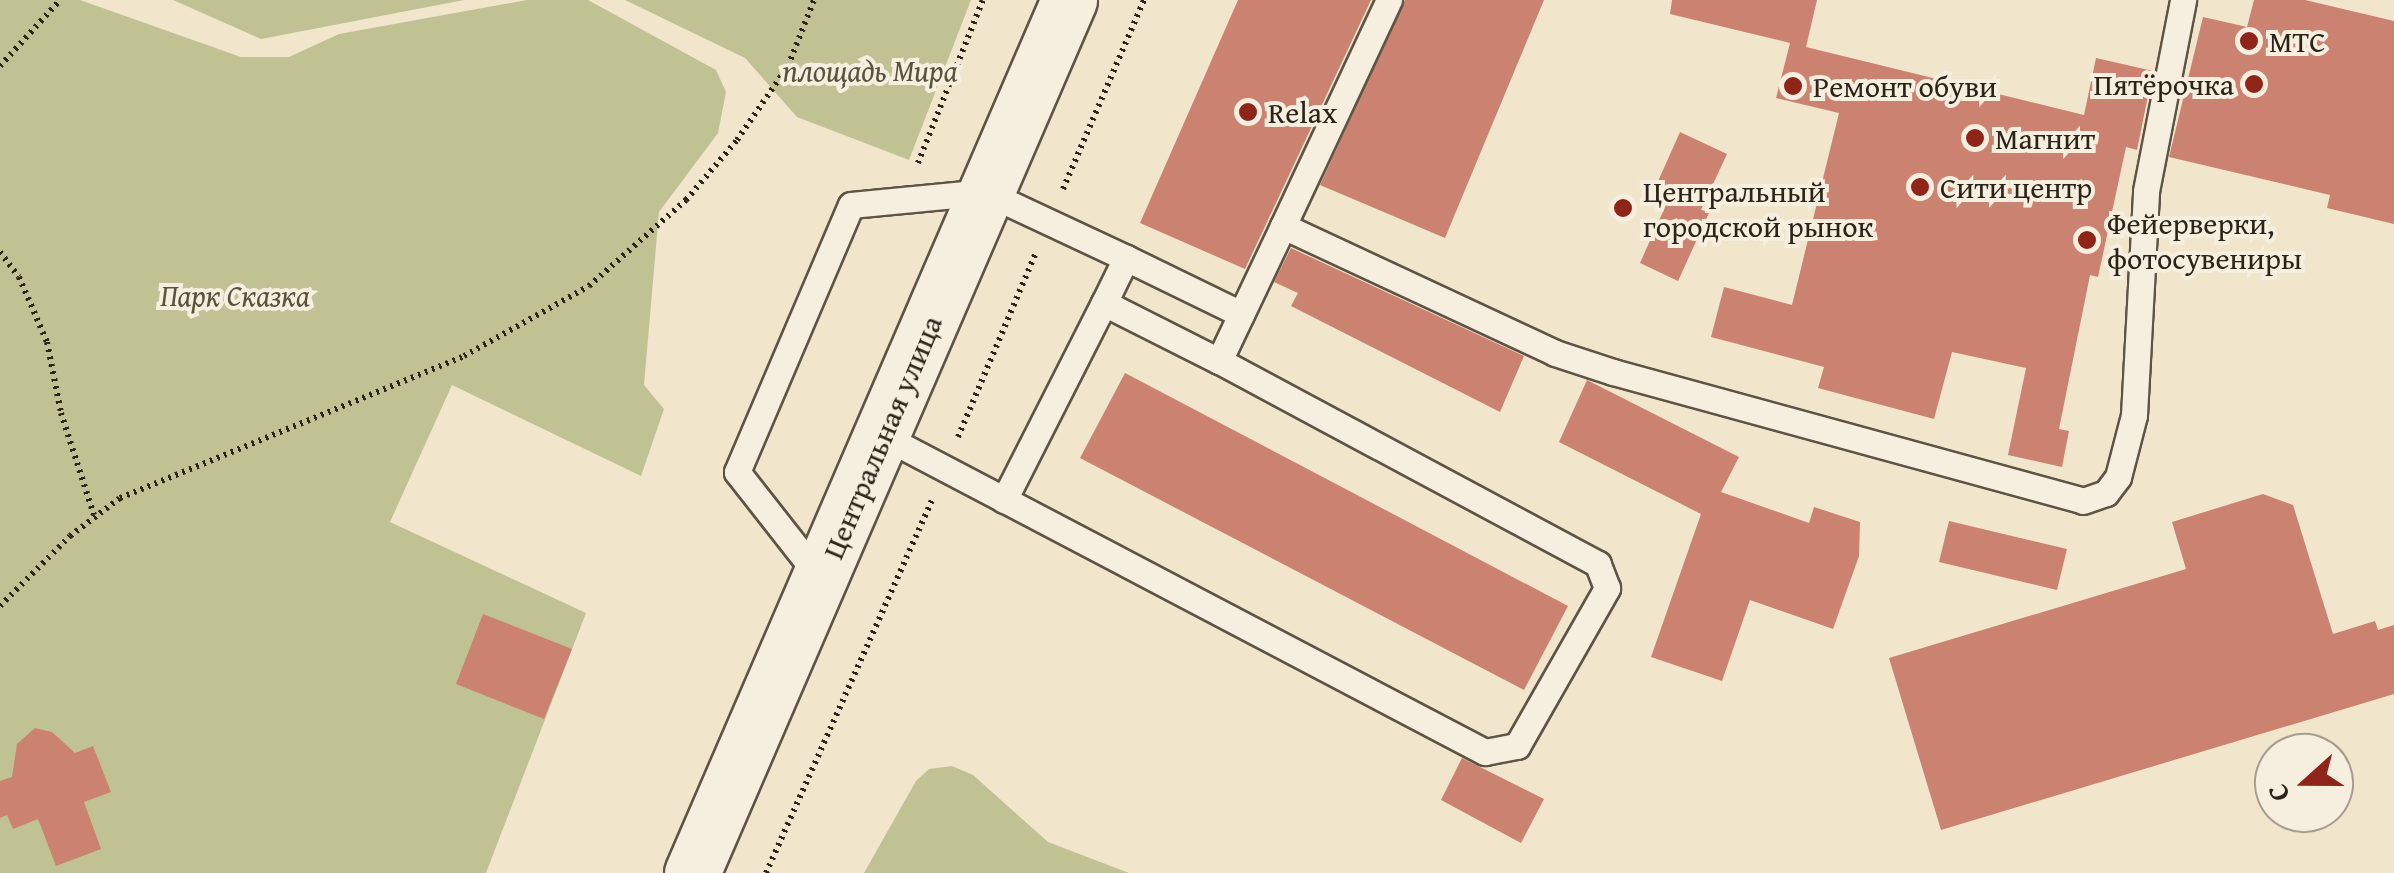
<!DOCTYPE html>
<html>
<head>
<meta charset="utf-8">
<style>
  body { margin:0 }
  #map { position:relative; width:2394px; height:873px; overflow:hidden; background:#f1e5cc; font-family:"Gentium Book Plus",serif }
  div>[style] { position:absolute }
  .green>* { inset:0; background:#c1c293 }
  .building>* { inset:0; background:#cb8270 }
  .path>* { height:6px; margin-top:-3px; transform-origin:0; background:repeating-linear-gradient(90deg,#2d2418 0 2.5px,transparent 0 7.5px) }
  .roads { filter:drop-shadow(2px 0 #5e5445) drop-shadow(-2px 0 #5e5445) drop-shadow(0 2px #5e5445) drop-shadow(0 -2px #5e5445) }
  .service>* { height:25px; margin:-12.5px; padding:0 12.5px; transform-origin:12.5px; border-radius:12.5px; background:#f6eede }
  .secondary>* { height:55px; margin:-27.5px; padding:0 27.5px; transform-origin:27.5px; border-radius:27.5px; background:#f6eede }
  .dots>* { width:28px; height:28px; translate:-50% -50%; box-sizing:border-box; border:5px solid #f6eede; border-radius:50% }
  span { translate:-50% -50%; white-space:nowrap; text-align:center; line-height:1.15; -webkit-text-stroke:8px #f6eede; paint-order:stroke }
  .poi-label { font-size:30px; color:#2d2418 }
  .left { translate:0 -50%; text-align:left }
  .right { translate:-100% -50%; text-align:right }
  .park-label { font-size:30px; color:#59533d; font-style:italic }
  .street-label { font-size:30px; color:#2d2418 }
  .north { position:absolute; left:2254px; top:733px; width:100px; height:100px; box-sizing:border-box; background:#f6eede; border:2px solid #a69d8f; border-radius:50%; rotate:249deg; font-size:28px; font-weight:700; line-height:40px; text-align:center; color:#2d2418 }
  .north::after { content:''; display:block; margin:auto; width:35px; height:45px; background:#8f2418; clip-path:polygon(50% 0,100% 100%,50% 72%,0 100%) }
</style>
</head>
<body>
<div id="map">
  <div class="green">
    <i style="clip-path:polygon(0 0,80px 0,241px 57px,289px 57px,339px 34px,527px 0,588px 0,716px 70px,726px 92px,718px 133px,659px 212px,644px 385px,664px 409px,641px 476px,452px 385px,390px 522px,586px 613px,486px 873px,0 873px)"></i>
    <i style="clip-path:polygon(173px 0,464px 0,261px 39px)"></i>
    <i style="clip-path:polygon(625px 0,971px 0,909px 160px,797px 117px,745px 58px)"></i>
    <i style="clip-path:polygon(952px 766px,973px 775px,1048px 842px,1129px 873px,864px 873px,916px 781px,929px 769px)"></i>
  </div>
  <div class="building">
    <i style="clip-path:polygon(1238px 0,1371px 0,1245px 269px,1140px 223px)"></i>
    <i style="clip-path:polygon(1405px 0,1544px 0,1445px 238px,1320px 185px)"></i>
    <i style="clip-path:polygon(1672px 0,1817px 0,1806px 47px,2084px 115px,2096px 58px,2153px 71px,2137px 150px,2126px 147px,2098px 277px,2090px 275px,2059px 429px,2069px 431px,2062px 467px,2008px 455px,2026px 368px,1952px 352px,1934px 419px,1818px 388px,1824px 367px,1711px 337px,1724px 287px,1792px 305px,1839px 113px,1776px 98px,1790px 43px,1670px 14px)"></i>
    <i style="clip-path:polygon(2254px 0,2305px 0,2394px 21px,2394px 224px,2327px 208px,2330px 195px,2169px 157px,2203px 17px,2247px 27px)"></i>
    <i style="clip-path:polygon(1680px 132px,1727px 154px,1701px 210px,1655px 188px)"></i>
    <i style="clip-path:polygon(1670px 196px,1709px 213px,1678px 281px,1640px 263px)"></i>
    <i style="clip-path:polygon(1291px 248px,1524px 356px,1500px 412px,1291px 306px,1298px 293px,1274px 282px)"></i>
    <i style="clip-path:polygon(1125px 373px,1568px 606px,1524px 690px,1080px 458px)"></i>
    <i style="clip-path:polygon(1587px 380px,1739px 457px,1721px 492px,1809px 523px,1814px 507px,1860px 522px,1859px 556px,1833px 629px,1750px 600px,1722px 681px,1651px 657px,1701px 514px,1559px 442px)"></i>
    <i style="clip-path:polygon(2263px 494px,2293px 505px,2333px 634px,2375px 621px,2378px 630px,2394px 625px,2394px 694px,1941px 830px,1889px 658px,2186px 569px,2172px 522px)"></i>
    <i style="clip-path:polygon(1949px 521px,2067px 549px,2057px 590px,1939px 562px)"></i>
    <i style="clip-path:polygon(483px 614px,572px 649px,544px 719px,456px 684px)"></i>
    <i style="clip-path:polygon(35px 728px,52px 732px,75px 753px,93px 746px,111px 792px,84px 802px,101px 849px,56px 866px,38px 819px,13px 829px,7px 815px,0 818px,0 781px,12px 777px,17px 744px)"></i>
    <i style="clip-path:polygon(1462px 758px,1544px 799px,1521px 843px,1441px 800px)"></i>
  </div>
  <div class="path">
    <i style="left:0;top:66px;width:89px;rotate:-47.7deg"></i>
    <i style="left:918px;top:163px;width:175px;rotate:-68.3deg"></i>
    <i style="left:1063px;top:189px;width:206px;rotate:-66.8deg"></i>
    <i style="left:0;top:252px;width:31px;rotate:53deg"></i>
    <i style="left:19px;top:277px;width:71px;rotate:66.7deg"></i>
    <i style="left:47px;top:342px;width:72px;rotate:78.8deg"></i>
    <i style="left:61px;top:413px;width:107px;rotate:72.1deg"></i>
    <i style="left:958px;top:437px;width:198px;rotate:-67.1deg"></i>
    <i style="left:0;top:606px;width:99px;rotate:-45deg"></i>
    <i style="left:70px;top:536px;width:63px;rotate:-37.2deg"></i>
    <i style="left:120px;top:498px;width:372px;rotate:-22.4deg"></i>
    <i style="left:464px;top:356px;width:143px;rotate:-29.2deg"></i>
    <i style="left:589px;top:286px;width:130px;rotate:-41.6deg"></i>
    <i style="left:686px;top:200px;width:79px;rotate:-49.6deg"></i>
    <i style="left:737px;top:140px;width:90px;rotate:-55.4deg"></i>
    <i style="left:788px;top:66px;width:71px;rotate:-68.5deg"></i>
    <i style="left:766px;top:873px;width:408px;rotate:-66deg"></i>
  </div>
  <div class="roads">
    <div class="service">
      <i style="left:1283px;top:226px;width:250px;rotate:-64.9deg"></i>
      <i style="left:1126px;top:258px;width:128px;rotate:26deg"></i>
      <i style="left:883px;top:436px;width:680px;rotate:27.7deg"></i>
      <i style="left:1485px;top:752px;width:33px;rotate:-11deg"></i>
      <i style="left:1517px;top:746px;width:182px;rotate:-60.3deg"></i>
      <i style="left:1607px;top:588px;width:26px;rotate:-111deg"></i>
      <i style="left:1598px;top:564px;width:430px;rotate:-151.8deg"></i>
      <i style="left:1004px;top:500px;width:221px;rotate:-63.1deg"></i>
      <i style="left:1104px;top:303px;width:129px;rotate:26.8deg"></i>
      <i style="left:1219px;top:361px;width:149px;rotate:-64.6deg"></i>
      <i style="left:1283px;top:226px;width:300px;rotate:25deg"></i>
      <i style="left:1555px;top:353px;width:61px;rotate:18.1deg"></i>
      <i style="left:1613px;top:372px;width:487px;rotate:15.3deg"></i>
      <i style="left:2083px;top:501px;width:24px;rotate:-19deg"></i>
      <i style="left:2106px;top:493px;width:20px;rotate:-53deg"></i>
      <i style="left:2118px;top:477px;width:64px;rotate:-75.5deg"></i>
      <i style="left:2134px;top:415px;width:224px;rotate:-86.9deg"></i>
      <i style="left:2146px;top:191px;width:195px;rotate:-79deg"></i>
      <i style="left:821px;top:579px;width:136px;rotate:-128.1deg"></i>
      <i style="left:737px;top:472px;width:290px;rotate:-66.9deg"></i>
      <i style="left:851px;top:205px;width:135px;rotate:-5.5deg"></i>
      <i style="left:985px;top:192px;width:156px;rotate:25.1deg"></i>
      <i style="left:1126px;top:258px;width:50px;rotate:116.1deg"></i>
    </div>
    <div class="secondary">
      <i style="left:692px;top:873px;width:951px;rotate:-66.64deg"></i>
    </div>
  </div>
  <div class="dots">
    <i style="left:2249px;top:41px;background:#8f2418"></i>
    <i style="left:2254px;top:84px;background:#8f2418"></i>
    <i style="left:1793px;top:86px;background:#8f2418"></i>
    <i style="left:1248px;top:112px;background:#8f2418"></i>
    <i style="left:1975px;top:138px;background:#8f2418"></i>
    <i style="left:1920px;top:187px;background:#8f2418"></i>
    <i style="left:1623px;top:208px;background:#8f2418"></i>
    <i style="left:2087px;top:240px;background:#8f2418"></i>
  </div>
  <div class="poi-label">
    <span class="left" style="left:2269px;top:41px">МТС</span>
    <span class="right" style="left:2234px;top:84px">Пятёрочка</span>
    <span class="left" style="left:1813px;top:86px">Ремонт обуви</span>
    <span class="left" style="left:1268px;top:112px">Relax</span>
    <span class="left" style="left:1995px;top:138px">Магнит</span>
    <span class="left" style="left:1940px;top:187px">Сити центр</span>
    <span class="left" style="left:1643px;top:208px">Центральный<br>городской рынок</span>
    <span class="left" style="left:2107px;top:240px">Фейерверки,<br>фотосувениры</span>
  </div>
  <div class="park-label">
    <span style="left:870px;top:70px">площадь Мира</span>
    <span style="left:235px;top:295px">Парк Сказка</span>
  </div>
  <div class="street-label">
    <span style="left:882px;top:437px;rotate:-67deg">Центральная улица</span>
  </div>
  <div class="north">С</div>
</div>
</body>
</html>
